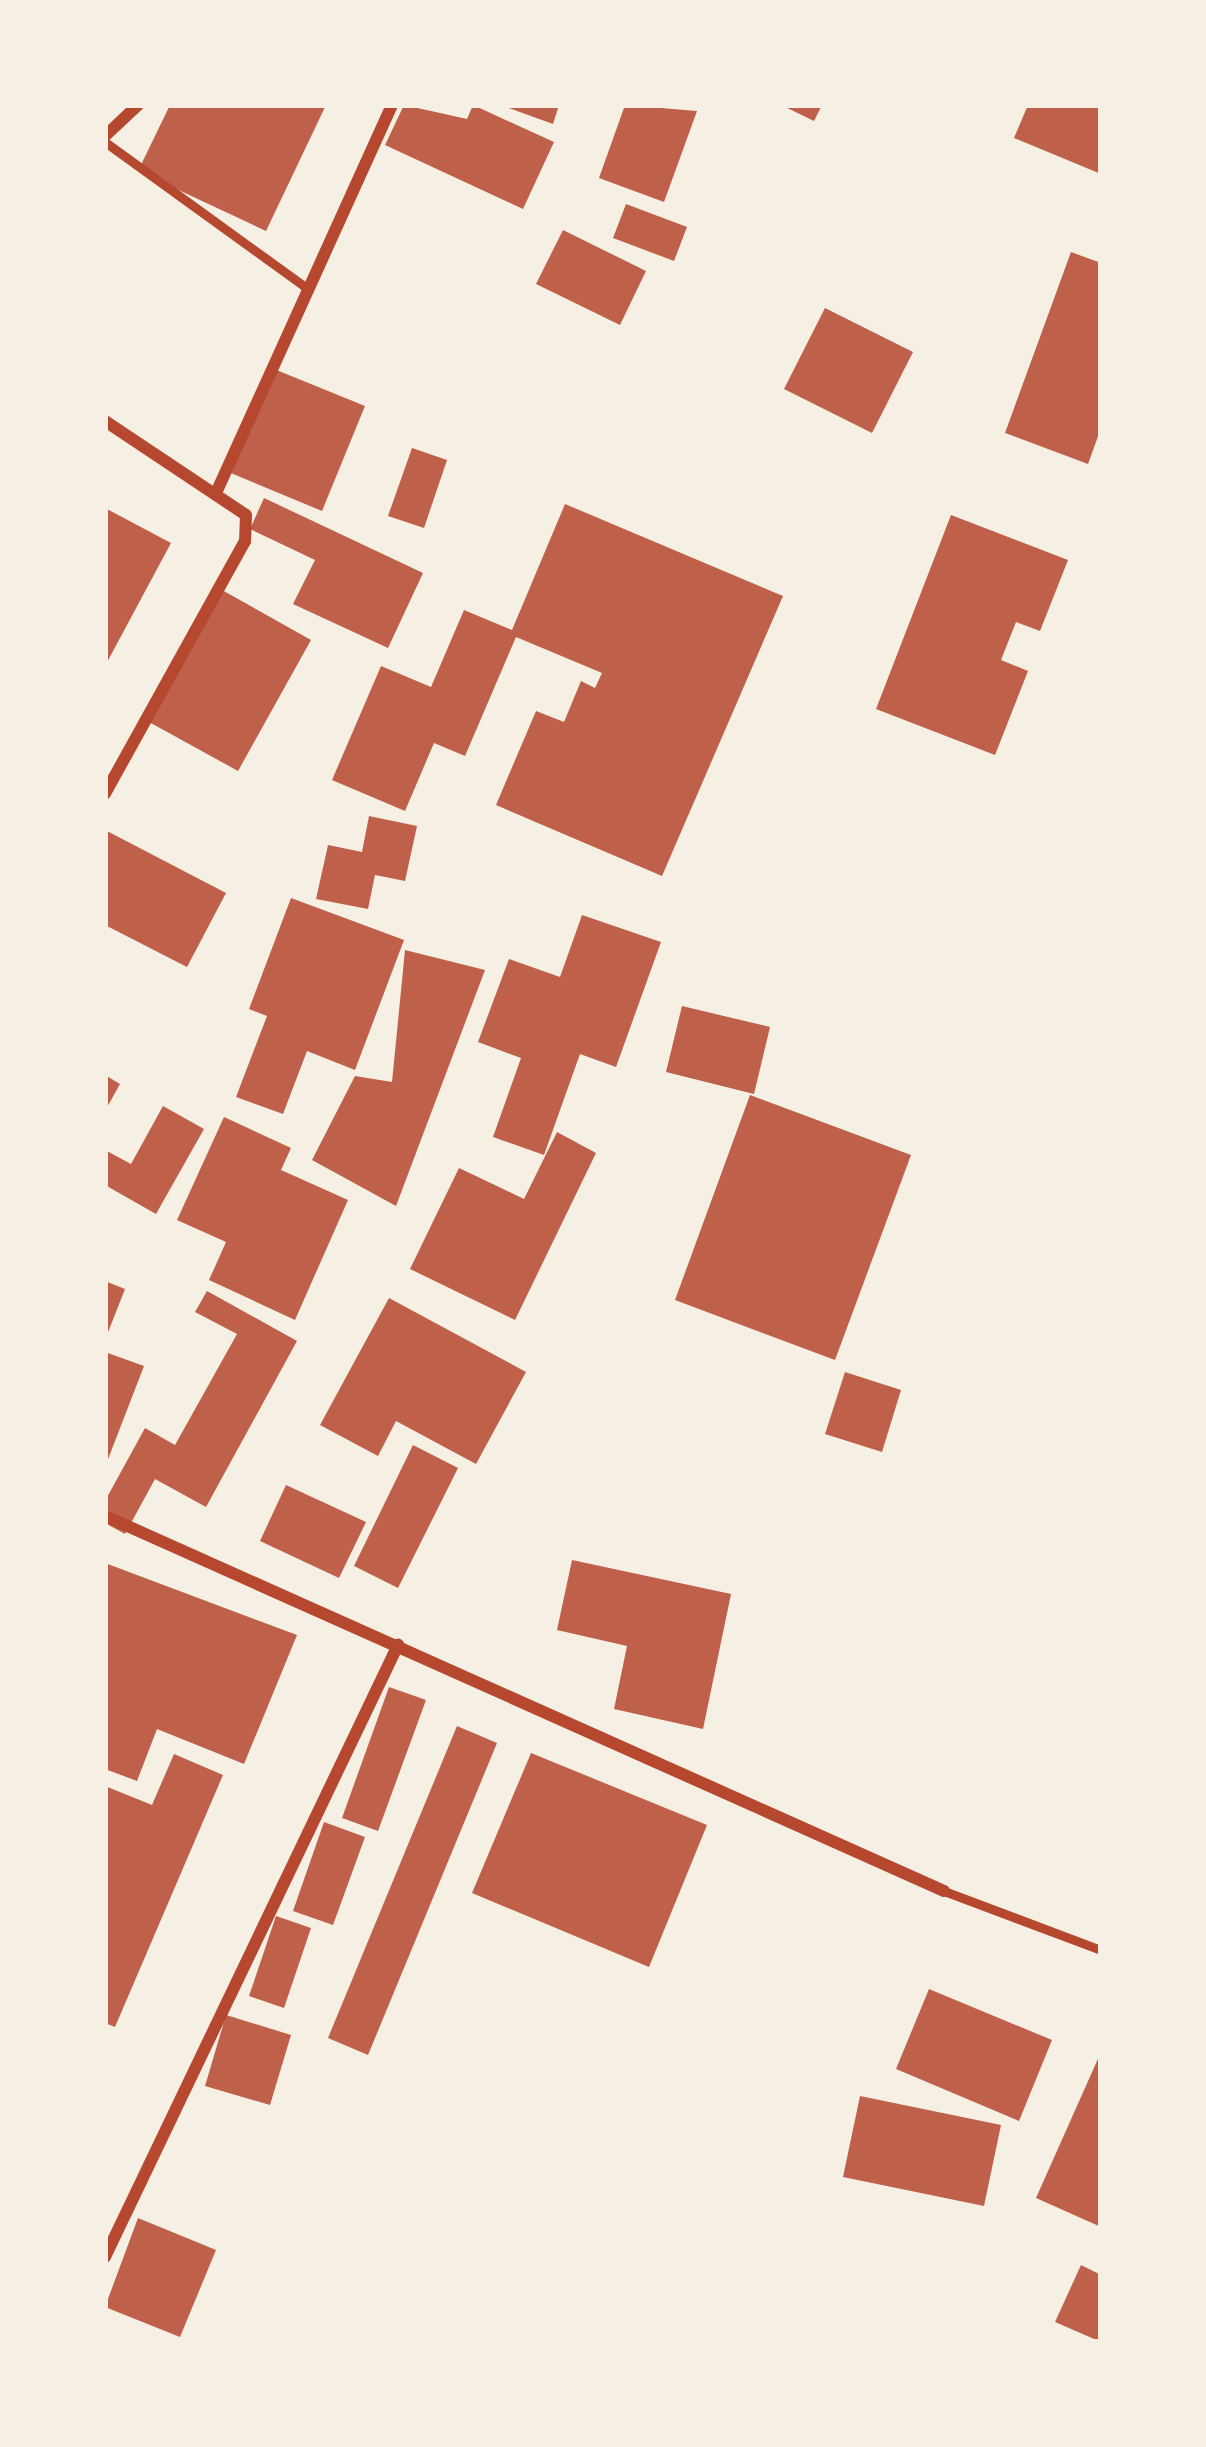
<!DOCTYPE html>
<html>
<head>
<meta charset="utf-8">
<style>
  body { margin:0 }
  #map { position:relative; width:1206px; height:2447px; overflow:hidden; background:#f6efe4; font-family:Commissioner,sans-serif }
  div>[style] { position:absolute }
  .building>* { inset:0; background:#bf614a }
  .service>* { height:9px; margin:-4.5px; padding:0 4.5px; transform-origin:4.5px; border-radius:4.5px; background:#b5482f }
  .minor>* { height:12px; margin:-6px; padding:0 6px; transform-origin:6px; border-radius:6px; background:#b5482f }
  span { translate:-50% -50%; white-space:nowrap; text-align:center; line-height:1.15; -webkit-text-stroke:9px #f6efe4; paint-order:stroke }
  .frame { position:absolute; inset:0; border:108px solid #f6efe4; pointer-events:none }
</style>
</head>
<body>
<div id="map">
  <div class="building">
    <i style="clip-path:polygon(170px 105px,326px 105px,266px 231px,138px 171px)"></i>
    <i style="clip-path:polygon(404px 105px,467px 119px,473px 105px,554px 142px,523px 209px,385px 145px)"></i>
    <i style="clip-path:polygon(500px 105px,559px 105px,553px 124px)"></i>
    <i style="clip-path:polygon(625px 105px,697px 111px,664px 202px,599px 178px)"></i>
    <i style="clip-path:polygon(781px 105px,822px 105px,814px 121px)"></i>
    <i style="clip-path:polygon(1028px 105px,1101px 105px,1101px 174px,1014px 138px)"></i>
    <i style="clip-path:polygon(626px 204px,687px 227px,674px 261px,613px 238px)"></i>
    <i style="clip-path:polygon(563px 230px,646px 271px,620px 325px,536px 284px)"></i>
    <i style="clip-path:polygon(1071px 252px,1101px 263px,1101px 428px,1088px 464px,1005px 433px)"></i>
    <i style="clip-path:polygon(825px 308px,913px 352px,872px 433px,784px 389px)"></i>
    <i style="clip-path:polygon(269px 367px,365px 406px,322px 511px,226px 471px)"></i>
    <i style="clip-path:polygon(412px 448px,447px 460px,424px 528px,388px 516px)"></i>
    <i style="clip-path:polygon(264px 498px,423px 573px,388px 648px,293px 604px,315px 560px,250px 529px)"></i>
    <i style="clip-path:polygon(565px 504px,783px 596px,662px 876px,496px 805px,536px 711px,564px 722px,581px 681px,595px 688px,602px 673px,516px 637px,465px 756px,434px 743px,405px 811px,332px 780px,381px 666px,431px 687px,464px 610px,512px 630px)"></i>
    <i style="clip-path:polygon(105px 508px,171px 543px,105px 666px)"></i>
    <i style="clip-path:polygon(951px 515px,1068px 560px,1040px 631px,1016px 622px,1001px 660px,1028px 671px,995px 755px,876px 709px)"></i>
    <i style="clip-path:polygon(222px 590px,311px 640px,238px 771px,149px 722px)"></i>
    <i style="clip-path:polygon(369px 816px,417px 826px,405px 881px,375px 875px,368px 909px,316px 899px,328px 845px,362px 852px)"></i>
    <i style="clip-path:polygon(105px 830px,226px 893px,187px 967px,105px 925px)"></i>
    <i style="clip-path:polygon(291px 898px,404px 940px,355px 1070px,307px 1051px,283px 1114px,236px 1097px,267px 1016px,249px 1009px)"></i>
    <i style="clip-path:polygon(582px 915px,661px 942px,616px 1067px,580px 1054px,544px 1155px,493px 1137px,521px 1058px,478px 1042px,509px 959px,560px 977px)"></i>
    <i style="clip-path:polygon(405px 950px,485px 970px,396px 1206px,312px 1160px,355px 1076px,392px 1082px)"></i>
    <i style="clip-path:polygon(682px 1006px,770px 1027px,754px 1094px,666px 1072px)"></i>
    <i style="clip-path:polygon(105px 1075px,120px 1084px,105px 1111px)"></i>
    <i style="clip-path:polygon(750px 1095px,911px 1155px,835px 1360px,675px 1300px)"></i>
    <i style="clip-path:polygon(163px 1106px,204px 1129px,156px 1214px,105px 1185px,105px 1150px,131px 1164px)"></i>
    <i style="clip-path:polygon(224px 1117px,291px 1148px,281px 1170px,348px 1200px,295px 1320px,209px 1280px,226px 1242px,177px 1220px)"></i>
    <i style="clip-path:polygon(557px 1132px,596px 1153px,515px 1320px,410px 1269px,459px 1168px,524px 1199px)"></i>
    <i style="clip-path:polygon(105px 1281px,125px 1289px,105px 1340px)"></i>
    <i style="clip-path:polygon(207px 1291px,297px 1341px,206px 1507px,155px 1479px,125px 1534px,105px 1523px,105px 1501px,145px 1428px,175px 1445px,237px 1334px,195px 1312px)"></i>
    <i style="clip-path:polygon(389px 1298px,526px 1372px,476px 1464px,396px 1421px,378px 1456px,320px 1425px)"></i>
    <i style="clip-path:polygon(105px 1352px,144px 1366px,105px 1467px)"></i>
    <i style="clip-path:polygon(845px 1372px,901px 1390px,882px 1452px,825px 1434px)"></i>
    <i style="clip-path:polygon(413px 1445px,458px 1468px,398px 1588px,354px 1566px)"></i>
    <i style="clip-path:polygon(286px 1485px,366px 1522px,339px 1578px,260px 1541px)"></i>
    <i style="clip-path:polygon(572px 1560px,731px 1594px,703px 1729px,614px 1709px,627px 1646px,557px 1630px)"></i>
    <i style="clip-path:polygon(105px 1563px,297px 1635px,244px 1764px,157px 1729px,137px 1781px,105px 1769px)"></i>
    <i style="clip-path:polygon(389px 1687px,426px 1700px,378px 1831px,342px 1818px)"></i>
    <i style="clip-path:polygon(457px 1726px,497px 1743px,368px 2055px,328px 2038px)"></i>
    <i style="clip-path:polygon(531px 1753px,707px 1825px,649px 1967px,472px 1893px)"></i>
    <i style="clip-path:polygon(174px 1754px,223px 1775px,115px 2027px,105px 2023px,105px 1786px,152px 1805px)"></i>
    <i style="clip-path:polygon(324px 1822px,365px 1837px,333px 1925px,293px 1911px)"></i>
    <i style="clip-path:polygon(276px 1916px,311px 1928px,284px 2008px,249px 1996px)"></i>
    <i style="clip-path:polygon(929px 1989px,1052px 2040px,1019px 2121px,896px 2069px)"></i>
    <i style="clip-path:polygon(226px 2015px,291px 2035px,270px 2105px,205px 2086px)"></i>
    <i style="clip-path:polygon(1101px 2052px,1101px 2227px,1036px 2198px)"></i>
    <i style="clip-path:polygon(860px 2096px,1001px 2125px,984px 2206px,843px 2177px)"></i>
    <i style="clip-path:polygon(138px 2218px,216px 2250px,180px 2337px,105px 2307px)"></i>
    <i style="clip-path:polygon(1081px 2265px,1101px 2275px,1101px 2342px,1055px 2322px)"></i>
  </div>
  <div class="service">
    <i style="left:105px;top:142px;width:251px;rotate:35.9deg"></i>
    <i style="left:944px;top:1891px;width:168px;rotate:20.6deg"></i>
  </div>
  <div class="minor">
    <i style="left:105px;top:136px;width:45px;rotate:-43.2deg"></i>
    <i style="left:105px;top:421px;width:169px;rotate:33.7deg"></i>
    <i style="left:246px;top:515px;width:26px;rotate:92deg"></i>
    <i style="left:245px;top:541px;width:289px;rotate:119deg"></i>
    <i style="left:216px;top:493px;width:426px;rotate:-65.6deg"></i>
    <i style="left:105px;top:1516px;width:919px;rotate:24.08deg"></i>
    <i style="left:105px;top:2257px;width:679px;rotate:-64.42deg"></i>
  </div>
  <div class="frame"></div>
</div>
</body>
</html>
